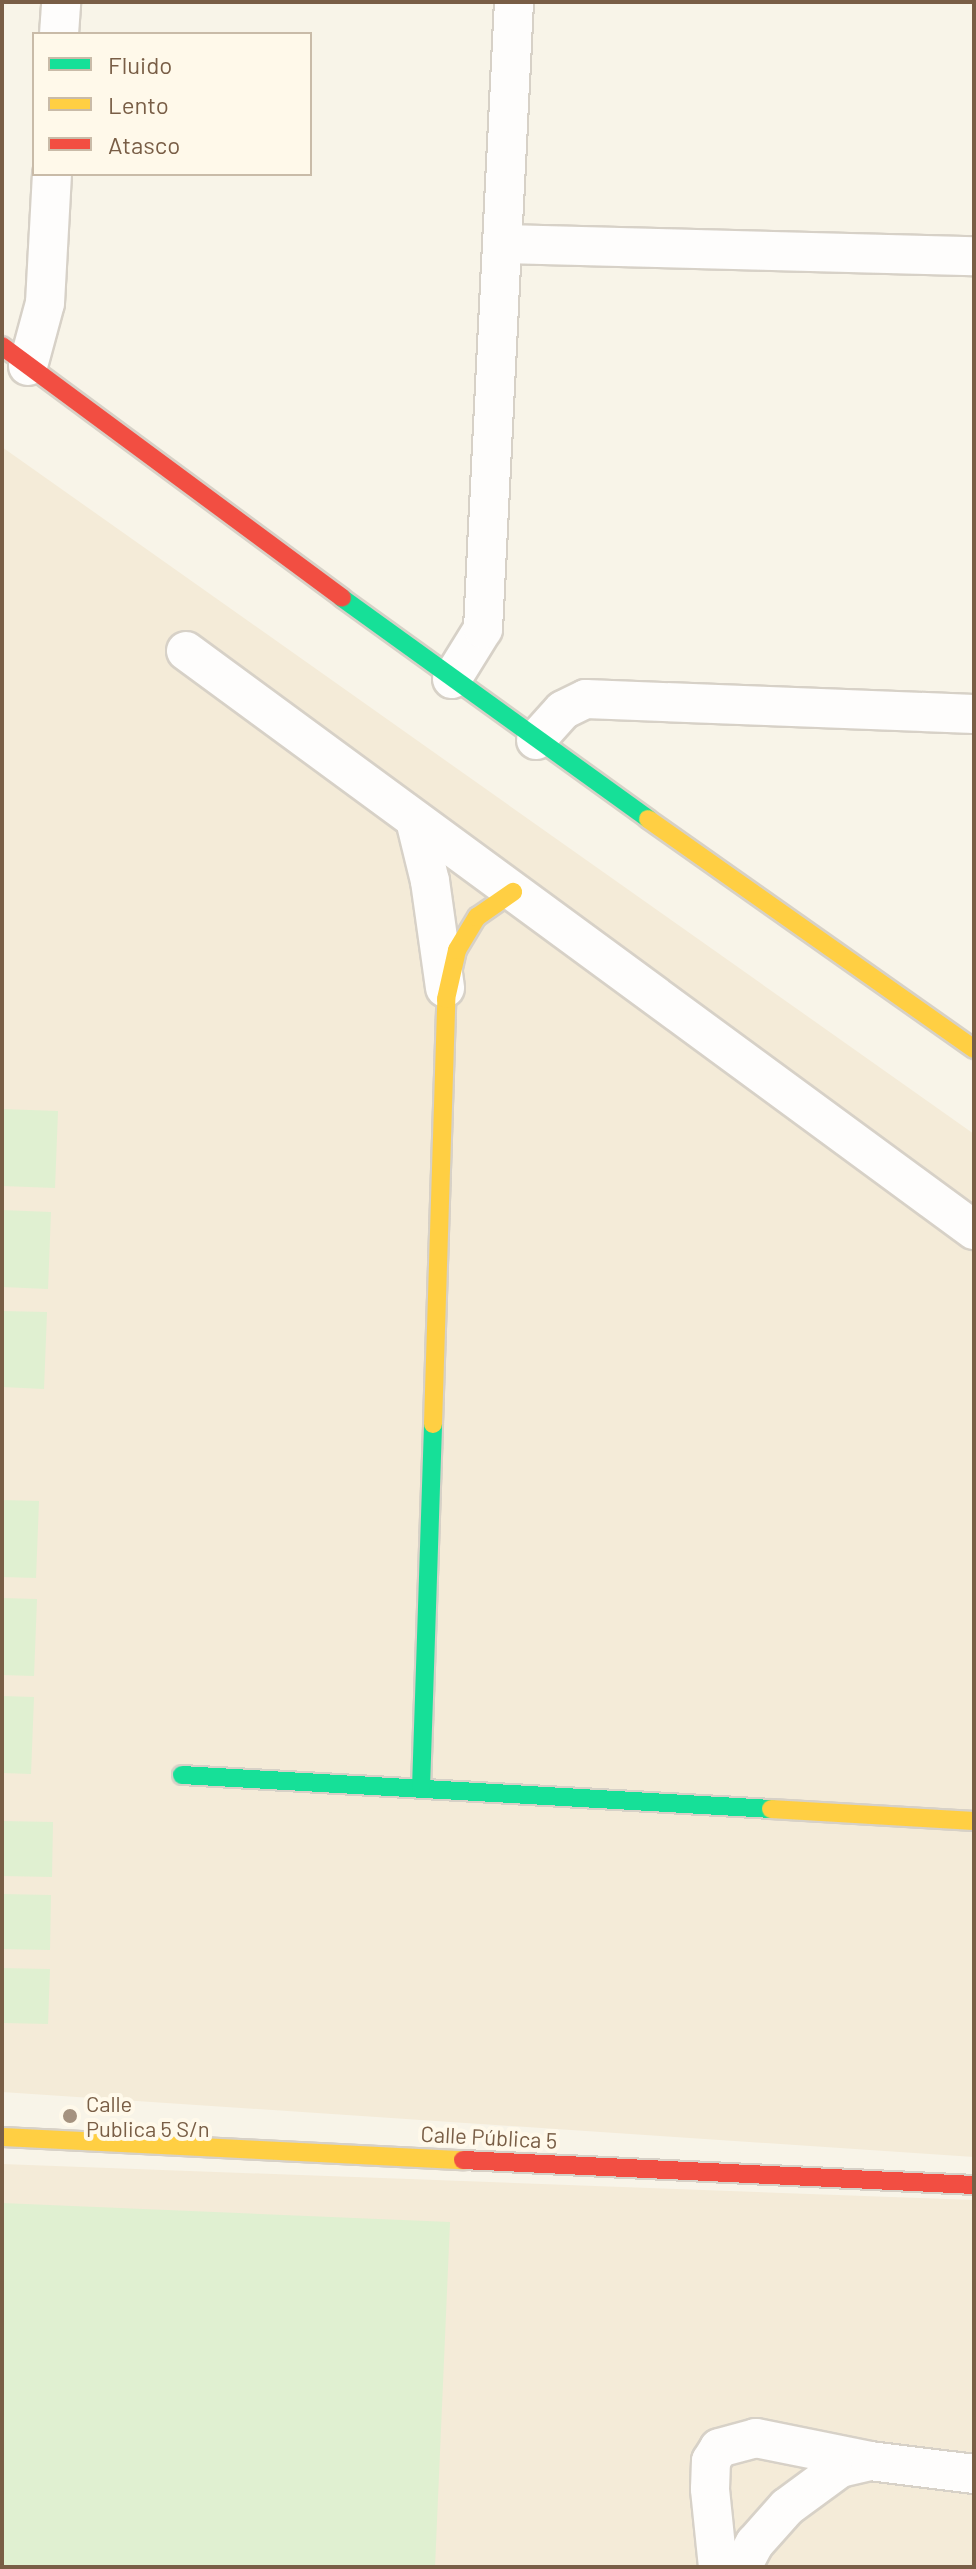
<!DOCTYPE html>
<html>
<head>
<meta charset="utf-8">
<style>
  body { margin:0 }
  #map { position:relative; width:976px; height:2569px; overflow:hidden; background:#f8f4e8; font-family:Barlow,sans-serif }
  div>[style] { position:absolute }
  .residential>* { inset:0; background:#f4ebd8 }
  .green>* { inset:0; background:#e0f0d1 }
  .roads { filter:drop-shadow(2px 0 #d7d1c7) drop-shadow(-2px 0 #d7d1c7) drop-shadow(0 2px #d7d1c7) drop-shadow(0 -2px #d7d1c7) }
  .street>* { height:38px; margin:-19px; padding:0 19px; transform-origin:19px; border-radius:19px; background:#fefdfc }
  .fast>* { height:18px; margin:-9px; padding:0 9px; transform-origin:9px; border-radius:9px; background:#16e098 }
  .slow>* { height:18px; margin:-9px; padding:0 9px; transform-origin:9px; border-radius:9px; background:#ffcf43 }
  .jam>* { height:18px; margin:-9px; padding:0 9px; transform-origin:9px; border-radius:9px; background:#f24e42 }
  .dots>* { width:22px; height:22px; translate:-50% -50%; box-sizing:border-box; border:4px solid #fff9ea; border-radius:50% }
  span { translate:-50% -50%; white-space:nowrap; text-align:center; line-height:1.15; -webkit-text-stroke:8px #fff9ea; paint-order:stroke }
  .poi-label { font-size:22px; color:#795e46 }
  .left { translate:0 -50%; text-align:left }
  .street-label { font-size:22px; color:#795e46 }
  .frame { position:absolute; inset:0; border:4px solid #795e46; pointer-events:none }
  .legend { position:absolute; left:32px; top:32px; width:280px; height:144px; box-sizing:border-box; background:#fff9ea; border:2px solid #c9bba8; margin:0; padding:10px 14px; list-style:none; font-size:24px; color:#795e46 }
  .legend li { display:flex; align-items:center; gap:16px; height:40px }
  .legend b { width:40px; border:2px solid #c9bba8 }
</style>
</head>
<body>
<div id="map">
  <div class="residential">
    <i style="clip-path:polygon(2px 447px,974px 1134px,974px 2157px,2px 2092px)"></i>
    <i style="clip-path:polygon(2px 2164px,974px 2200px,974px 2567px,2px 2567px)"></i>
  </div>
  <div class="green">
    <i style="clip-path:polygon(2px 1109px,58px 1111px,55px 1188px,2px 1186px)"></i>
    <i style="clip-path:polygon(2px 1210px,51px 1212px,48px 1289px,2px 1287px)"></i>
    <i style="clip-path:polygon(2px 1311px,47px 1312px,44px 1389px,2px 1387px)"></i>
    <i style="clip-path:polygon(2px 1500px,39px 1501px,36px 1578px,2px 1577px)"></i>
    <i style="clip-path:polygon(2px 1598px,37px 1599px,34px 1676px,2px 1675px)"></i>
    <i style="clip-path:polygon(2px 1696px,34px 1697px,31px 1774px,2px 1773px)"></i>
    <i style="clip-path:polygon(2px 1821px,53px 1822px,52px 1877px,2px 1876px)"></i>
    <i style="clip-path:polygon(2px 1894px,51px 1895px,50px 1950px,2px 1949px)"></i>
    <i style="clip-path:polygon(2px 1968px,50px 1969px,48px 2024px,2px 2023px)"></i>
    <i style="clip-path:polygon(2px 2203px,450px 2222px,435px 2567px,2px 2567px)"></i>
  </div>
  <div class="roads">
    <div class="street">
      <i style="left:59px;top:34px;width:32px;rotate:-86deg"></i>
      <i style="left:504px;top:244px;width:470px;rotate:1.5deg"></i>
      <i style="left:28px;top:366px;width:65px;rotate:-74.9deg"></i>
      <i style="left:45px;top:303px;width:129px;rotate:-86.9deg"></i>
      <i style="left:186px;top:651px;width:978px;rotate:36.31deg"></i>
      <i style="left:452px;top:679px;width:59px;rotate:-58.2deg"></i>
      <i style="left:483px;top:629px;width:628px;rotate:-87.17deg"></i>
      <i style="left:536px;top:740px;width:40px;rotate:-48deg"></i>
      <i style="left:563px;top:710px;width:25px;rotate:-26deg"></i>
      <i style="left:586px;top:699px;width:388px;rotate:2.2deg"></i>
      <i style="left:415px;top:820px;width:63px;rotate:76.2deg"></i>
      <i style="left:430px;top:881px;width:108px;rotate:82deg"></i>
      <i style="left:718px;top:2567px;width:78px;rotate:-95.9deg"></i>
      <i style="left:710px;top:2489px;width:28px;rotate:-88deg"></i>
      <i style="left:711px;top:2461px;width:15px;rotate:-58deg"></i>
      <i style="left:719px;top:2448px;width:38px;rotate:-15deg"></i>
      <i style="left:756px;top:2438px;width:116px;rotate:11.4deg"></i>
      <i style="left:742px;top:2567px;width:27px;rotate:-62deg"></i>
      <i style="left:755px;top:2543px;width:48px;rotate:-48.4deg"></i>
      <i style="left:787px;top:2507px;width:66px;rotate:-36.3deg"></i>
      <i style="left:840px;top:2468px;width:31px;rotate:-13deg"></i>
      <i style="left:870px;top:2461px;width:105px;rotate:7.1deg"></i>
    </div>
    <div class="fast">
      <i style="left:342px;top:598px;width:377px;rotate:35.8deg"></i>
      <i style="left:182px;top:1775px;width:590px;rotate:3.3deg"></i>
      <i style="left:421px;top:1788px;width:364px;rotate:-88.1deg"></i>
    </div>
    <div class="slow">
      <i style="left:648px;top:819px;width:399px;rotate:35.2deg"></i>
      <i style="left:433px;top:1424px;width:425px;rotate:-88.2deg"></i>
      <i style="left:446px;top:999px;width:50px;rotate:-77.3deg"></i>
      <i style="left:457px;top:950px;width:39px;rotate:-59deg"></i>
      <i style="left:477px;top:917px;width:44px;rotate:-34.8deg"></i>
      <i style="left:771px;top:1809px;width:203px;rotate:3.4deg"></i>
      <i style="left:2px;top:2137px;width:462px;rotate:2.9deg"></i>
    </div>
    <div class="jam">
      <i style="left:2px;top:346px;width:423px;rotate:36.5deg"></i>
      <i style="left:463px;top:2160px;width:512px;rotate:2.8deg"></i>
    </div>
  </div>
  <div class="dots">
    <i style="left:70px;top:2116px;background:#a5927f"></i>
  </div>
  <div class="poi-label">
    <span class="left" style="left:86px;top:2116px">Calle<br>Publica 5 S/n</span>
  </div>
  <div class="street-label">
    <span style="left:489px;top:2137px;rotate:3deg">Calle Pública 5</span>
  </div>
  <div class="frame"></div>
  <ul class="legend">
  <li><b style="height:10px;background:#16e098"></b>Fluido</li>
  <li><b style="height:10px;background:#ffcf43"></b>Lento</li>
  <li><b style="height:10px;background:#f24e42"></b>Atasco</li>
  </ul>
</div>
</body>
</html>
